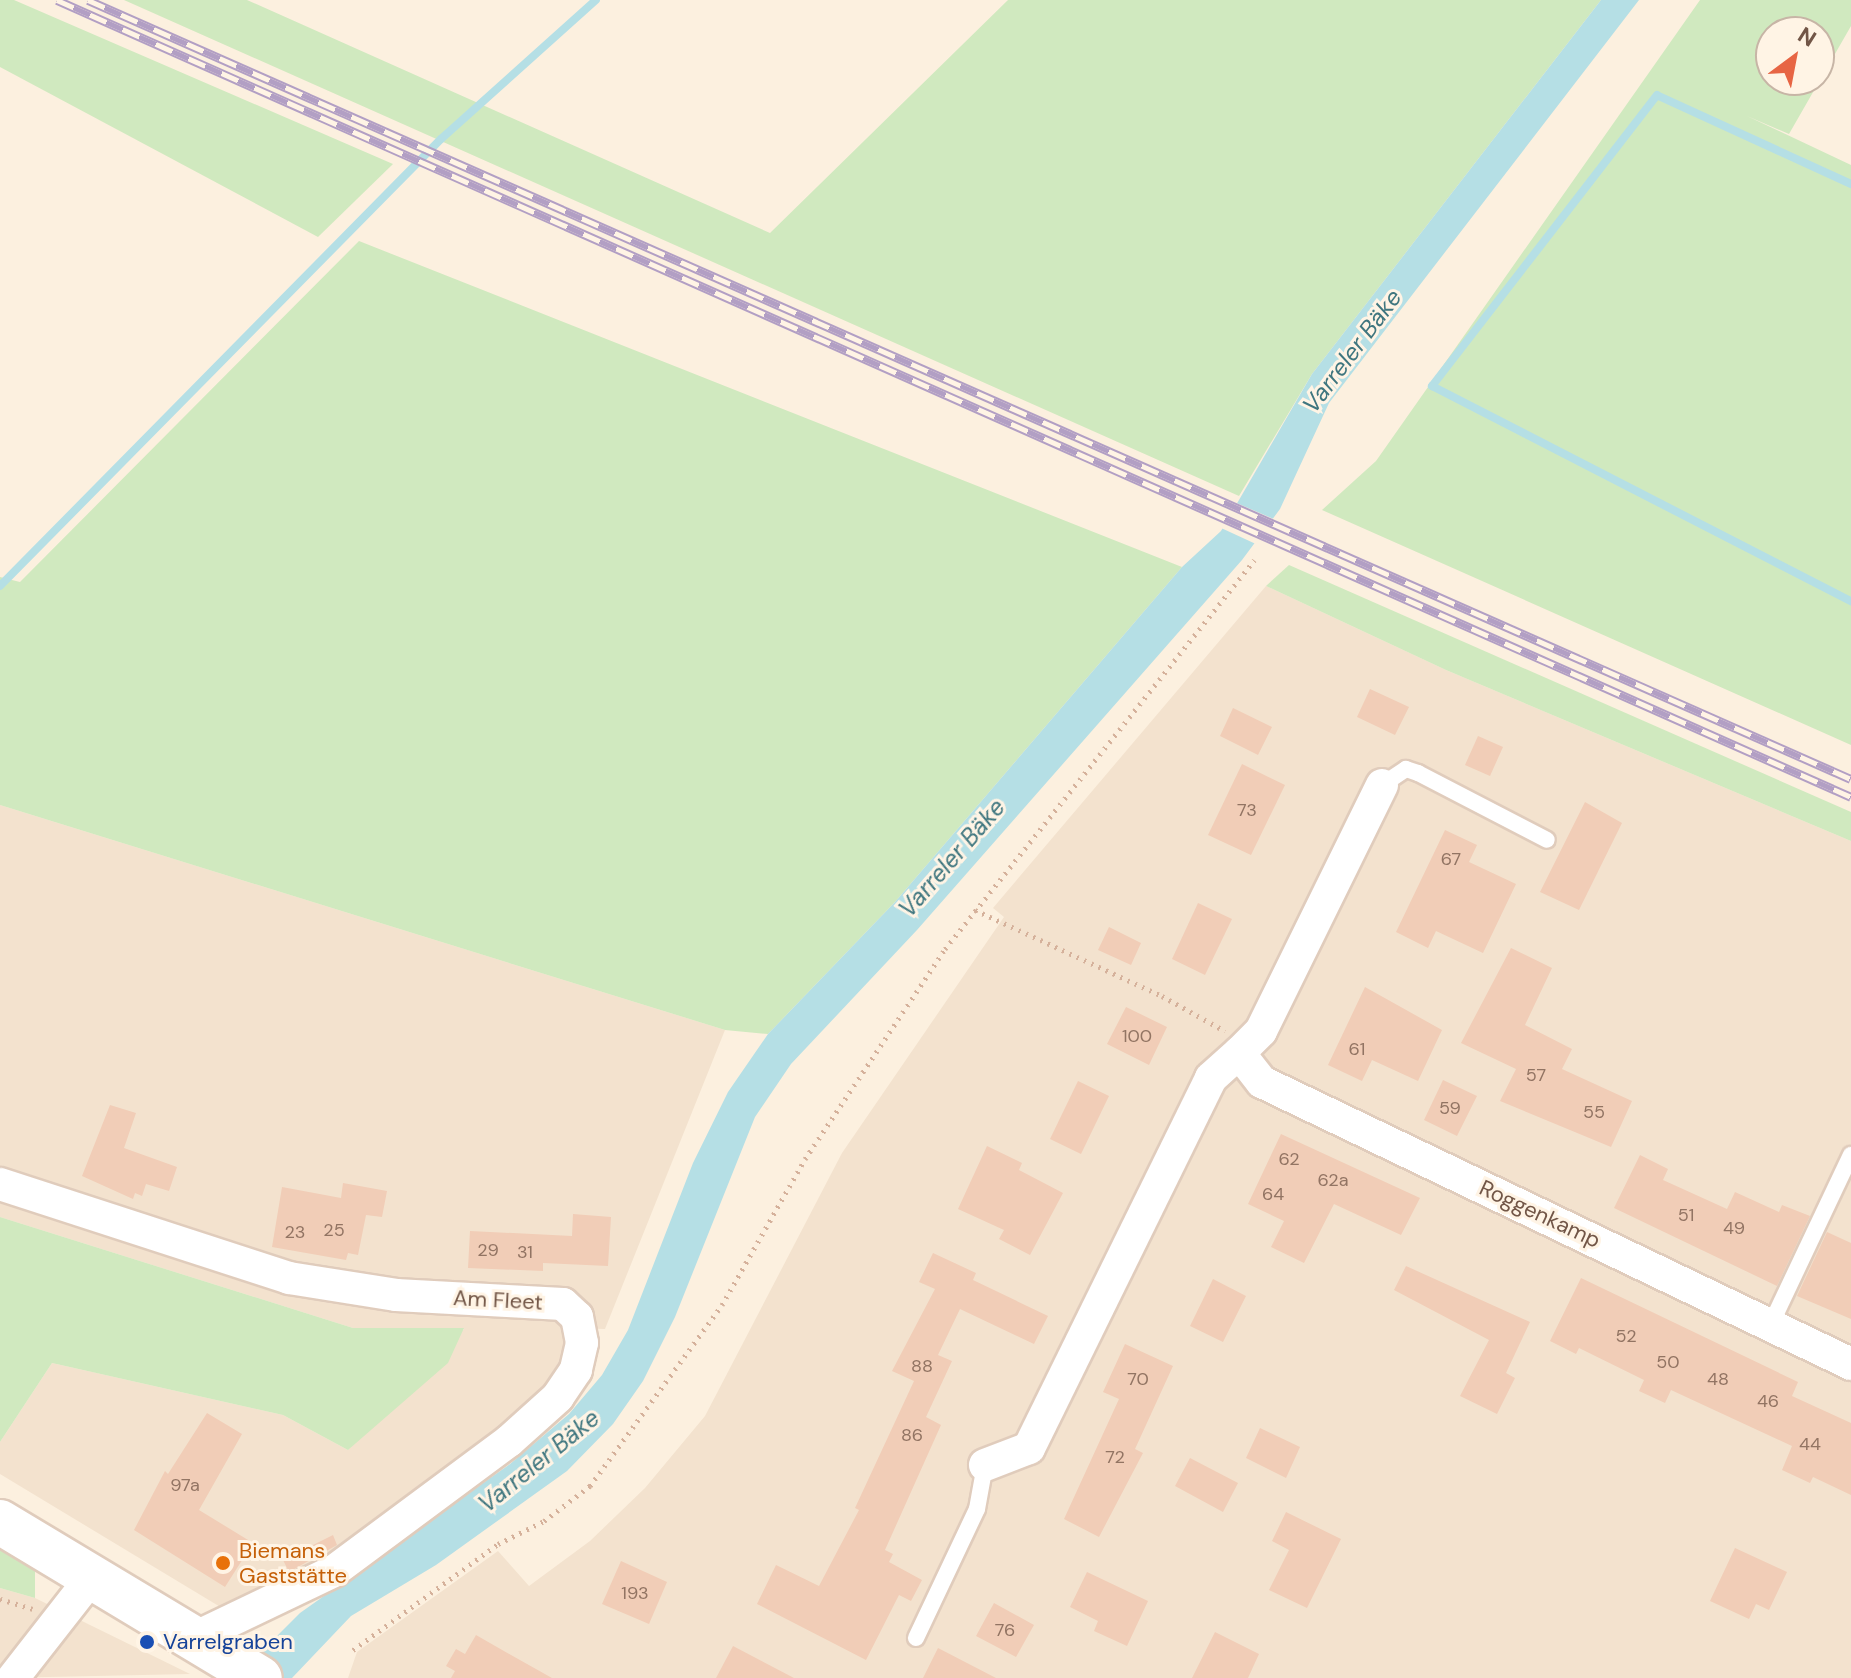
<!DOCTYPE html>
<html>
<head>
<meta charset="utf-8">
<style>
  body { margin:0 }
  #map { position:relative; width:1851px; height:1678px; overflow:hidden; background:#fcf0df; font-family:"DM Sans",sans-serif }
  div>[style] { position:absolute }
  .residential>* { inset:0; background:#f3e2ce }
  .green>* { inset:0; background:#d0e9bf }
  .water>* { inset:0; background:#b5dfe5 }
  .pier>* { inset:0; background:#fcf0df }
  .stream>* { height:8px; margin:-4px; padding:0 4px; transform-origin:4px; border-radius:4px; background:#b5dfe5 }
  .building>* { inset:0; background:#f1cdb7 }
  .path>* { height:5px; margin-top:-2.5px; transform-origin:0; background:repeating-linear-gradient(90deg,#d5b19b 0 2px,transparent 0 8px) }
  .roads { filter:drop-shadow(2px 0 #e0ccbc) drop-shadow(-2px 0 #e0ccbc) drop-shadow(0 2px #e0ccbc) drop-shadow(0 -2px #e0ccbc) }
  .lane>* { height:16px; margin:-8px; padding:0 8px; transform-origin:8px; border-radius:8px; background:#fff }
  .street>* { height:32px; margin:-16px; padding:0 16px; transform-origin:16px; border-radius:16px; background:#fff }
  .secondary>* { height:44px; margin:-22px; padding:0 22px; transform-origin:22px; border-radius:22px; background:#fff }
  .rail>* { height:9px; margin-top:-4.5px; transform-origin:0; background:repeating-linear-gradient(90deg,#fff4e5 0 18px,#b29fc4 0 36px); box-sizing:border-box; border-block:2px solid #b29fc4 }
  .dots>* { width:22px; height:22px; translate:-50% -50%; box-sizing:border-box; border:4px solid #fff4e5; border-radius:50% }
  span { translate:-50% -50%; white-space:nowrap; text-align:center; line-height:1.15; -webkit-text-stroke:6px #fff4e5; paint-order:stroke }
  .number-label { font-size:18px; color:#927463 }
  .number-label span { -webkit-text-stroke-width:0 }
  .street-label { font-size:22px; color:#725647 }
  .food-label { font-size:22px; color:#c56008 }
  .left { translate:0 -50%; text-align:left }
  .transit-label { font-size:22px; color:#164399 }
  .water-label { font-size:24px; color:#3f767f; font-style:italic }
  .north { position:absolute; left:1755px; top:16px; width:80px; height:80px; box-sizing:border-box; background:#fff4e5; border:2px solid #c7b5a6; border-radius:50%; rotate:32deg; font-size:22px; font-weight:700; line-height:32px; text-align:center; color:#725647 }
  .north::after { content:''; display:block; margin:auto; width:28px; height:36px; background:#e76544; clip-path:polygon(50% 0,100% 100%,50% 72%,0 100%) }
</style>
</head>
<body>
<div id="map">
  <div class="residential">
    <i style="clip-path:polygon(1266px 586px,1446px 670px,1851px 841px,1851px 1678px,348px 1678px,357px 1652px,498px 1551px,529px 1586px,590px 1541px,645px 1488px,705px 1416px,842px 1153px,1004px 917px,993px 908px)"></i>
    <i style="clip-path:polygon(0 805px,725px 1030px,605px 1329px,566px 1328px,564px 1369px,537px 1402px,360px 1545px,227px 1611px,0 1474px,0 1442px,52px 1363px,283px 1415px,348px 1450px,464px 1329px,353px 1328px,0 1217px)"></i>
    <i style="clip-path:polygon(0 1588px,35px 1598px,190px 1674px,0 1678px)"></i>
  </div>
  <div class="green">
    <i style="clip-path:polygon(0 0,14px 0,393px 164px,318px 237px,0 67px)"></i>
    <i style="clip-path:polygon(124px 0,247px 0,770px 233px,1008px 0,1601px 0,1312px 374px,1239px 496px)"></i>
    <i style="clip-path:polygon(evenodd,1700px 0,1851px 0,1851px 26px,1789px 134px,1747px 116px,1851px 165px,1851px 745px,1322px 510px,1376px 461px,1700px 0,1771px 32px,1819px 32px,1819px 80px,1771px 80px,1771px 32px)"></i>
    <i style="clip-path:polygon(359px 241px,1182px 567px,895px 902px,768px 1034px,725px 1030px,0 805px,0 577px,20px 582px)"></i>
    <i style="clip-path:polygon(1289px 565px,1851px 812px,1851px 841px,1446px 670px,1266px 586px)"></i>
    <i style="clip-path:polygon(0 1217px,353px 1328px,464px 1328px,448px 1363px,348px 1450px,283px 1415px,52px 1363px,0 1442px)"></i>
    <i style="clip-path:polygon(0 1548px,35px 1570px,35px 1598px,0 1588px)"></i>
  </div>
  <div class="water">
    <i style="clip-path:polygon(1601px 0,1639px 0,1329px 403px,1280px 509px,1242px 560px,917px 930px,791px 1064px,755px 1117px,675px 1317px,643px 1381px,613px 1424px,567px 1471px,436px 1565px,351px 1616px,292px 1678px,235px 1678px,300px 1613px,510px 1464px,569px 1414px,602px 1375px,628px 1330px,693px 1163px,728px 1092px,768px 1034px,895px 902px,1182px 567px,1221px 531px,1312px 374px)"></i>
  </div>
  <div class="pier">
    <i style="clip-path:polygon(1232px 501px,1276px 520px,1258px 545px,1219px 527px)"></i>
  </div>
  <div class="stream">
    <i style="left:1851px;top:184px;width:213px;rotate:-155.4deg"></i>
    <i style="left:1657px;top:95px;width:368px;rotate:127.7deg"></i>
    <i style="left:1432px;top:386px;width:471px;rotate:27.2deg"></i>
    <i style="left:0;top:586px;width:628px;rotate:-45.39deg"></i>
    <i style="left:441px;top:139px;width:208px;rotate:-41.9deg"></i>
  </div>
  <div class="building">
    <i style="clip-path:polygon(1370px 689px,1409px 707px,1395px 735px,1357px 717px)"></i>
    <i style="clip-path:polygon(1233px 708px,1272px 727px,1258px 755px,1220px 736px)"></i>
    <i style="clip-path:polygon(1478px 736px,1503px 747px,1490px 776px,1465px 765px)"></i>
    <i style="clip-path:polygon(1242px 764px,1285px 785px,1251px 855px,1208px 835px)"></i>
    <i style="clip-path:polygon(1585px 802px,1622px 823px,1579px 910px,1540px 892px)"></i>
    <i style="clip-path:polygon(1445px 830px,1477px 845px,1469px 862px,1516px 884px,1483px 953px,1436px 931px,1428px 948px,1396px 932px)"></i>
    <i style="clip-path:polygon(1198px 903px,1232px 919px,1205px 975px,1172px 959px)"></i>
    <i style="clip-path:polygon(1109px 927px,1141px 943px,1131px 965px,1098px 950px)"></i>
    <i style="clip-path:polygon(1511px 948px,1552px 968px,1525px 1025px,1572px 1049px,1562px 1069px,1632px 1101px,1611px 1147px,1500px 1101px,1516px 1069px,1461px 1043px)"></i>
    <i style="clip-path:polygon(1365px 987px,1442px 1030px,1418px 1081px,1372px 1060px,1362px 1081px,1328px 1065px)"></i>
    <i style="clip-path:polygon(1126px 1007px,1167px 1027px,1149px 1065px,1107px 1044px)"></i>
    <i style="clip-path:polygon(1443px 1080px,1477px 1096px,1457px 1136px,1424px 1120px)"></i>
    <i style="clip-path:polygon(1078px 1081px,1109px 1096px,1081px 1154px,1050px 1139px)"></i>
    <i style="clip-path:polygon(110px 1105px,136px 1113px,124px 1148px,177px 1167px,169px 1191px,146px 1184px,142px 1196px,135px 1193px,133px 1199px,82px 1176px)"></i>
    <i style="clip-path:polygon(1281px 1134px,1420px 1198px,1401px 1235px,1334px 1204px,1304px 1263px,1271px 1247px,1284px 1221px,1248px 1204px)"></i>
    <i style="clip-path:polygon(987px 1146px,1022px 1163px,1019px 1170px,1063px 1193px,1030px 1255px,999px 1239px,1004px 1230px,958px 1209px)"></i>
    <i style="clip-path:polygon(1640px 1155px,1668px 1169px,1663px 1180px,1727px 1209px,1735px 1192px,1779px 1212px,1782px 1205px,1810px 1216px,1777px 1286px,1614px 1208px)"></i>
    <i style="clip-path:polygon(343px 1183px,387px 1191px,382px 1217px,366px 1215px,358px 1255px,348px 1253px,346px 1260px,272px 1247px,282px 1187px,341px 1198px)"></i>
    <i style="clip-path:polygon(573px 1214px,611px 1217px,608px 1266px,543px 1263px,543px 1271px,468px 1268px,470px 1231px,572px 1236px)"></i>
    <i style="clip-path:polygon(1827px 1232px,1851px 1243px,1851px 1319px,1797px 1296px)"></i>
    <i style="clip-path:polygon(933px 1253px,976px 1273px,973px 1280px,1048px 1316px,1034px 1344px,960px 1309px,938px 1355px,952px 1361px,926px 1417px,941px 1425px,885px 1550px,893px 1554px,889px 1562px,922px 1580px,911px 1601px,899px 1595px,866px 1660px,757px 1604px,776px 1565px,819px 1586px,859px 1510px,855px 1508px,914px 1381px,892px 1371px,935px 1289px,919px 1282px)"></i>
    <i style="clip-path:polygon(1406px 1266px,1530px 1322px,1506px 1373px,1515px 1378px,1497px 1414px,1460px 1396px,1489px 1340px,1394px 1290px)"></i>
    <i style="clip-path:polygon(1581px 1278px,1798px 1382px,1792px 1396px,1851px 1423px,1851px 1495px,1813px 1477px,1810px 1483px,1782px 1470px,1792px 1446px,1671px 1390px,1665px 1403px,1639px 1391px,1644px 1380px,1579px 1348px,1576px 1354px,1550px 1341px)"></i>
    <i style="clip-path:polygon(1213px 1279px,1246px 1296px,1223px 1342px,1190px 1326px)"></i>
    <i style="clip-path:polygon(1125px 1344px,1173px 1366px,1135px 1449px,1143px 1453px,1099px 1537px,1064px 1519px,1119px 1399px,1103px 1392px)"></i>
    <i style="clip-path:polygon(207px 1413px,242px 1434px,199px 1510px,253px 1543px,225px 1587px,134px 1530px,165px 1471px,168px 1474px)"></i>
    <i style="clip-path:polygon(1260px 1428px,1300px 1447px,1286px 1478px,1246px 1458px)"></i>
    <i style="clip-path:polygon(1190px 1458px,1238px 1483px,1223px 1512px,1175px 1486px)"></i>
    <i style="clip-path:polygon(1286px 1512px,1341px 1539px,1307px 1608px,1269px 1590px,1289px 1550px,1272px 1541px)"></i>
    <i style="clip-path:polygon(333px 1535px,337px 1545px,289px 1572px,283px 1560px)"></i>
    <i style="clip-path:polygon(1735px 1548px,1787px 1572px,1769px 1610px,1756px 1604px,1749px 1619px,1710px 1601px)"></i>
    <i style="clip-path:polygon(621px 1561px,667px 1582px,649px 1624px,602px 1604px)"></i>
    <i style="clip-path:polygon(1087px 1572px,1148px 1601px,1127px 1646px,1094px 1631px,1098px 1621px,1070px 1607px)"></i>
    <i style="clip-path:polygon(994px 1603px,1034px 1625px,1016px 1657px,976px 1636px)"></i>
    <i style="clip-path:polygon(1215px 1632px,1259px 1654px,1248px 1678px,1192px 1678px)"></i>
    <i style="clip-path:polygon(476px 1635px,511px 1655px,552px 1678px,451px 1678px,455px 1671px,446px 1666px,456px 1649px,465px 1654px)"></i>
    <i style="clip-path:polygon(733px 1646px,794px 1678px,716px 1678px)"></i>
    <i style="clip-path:polygon(938px 1648px,996px 1678px,923px 1678px)"></i>
  </div>
  <div class="path">
    <i style="left:975px;top:910px;width:206px;rotate:24.7deg"></i>
    <i style="left:1162px;top:996px;width:72px;rotate:29.1deg"></i>
    <i style="left:0;top:1599px;width:34px;rotate:17deg"></i>
    <i style="left:353px;top:1650px;width:180px;rotate:-36.2deg"></i>
    <i style="left:498px;top:1544px;width:51px;rotate:-26.6deg"></i>
    <i style="left:544px;top:1521px;width:58px;rotate:-37.3deg"></i>
    <i style="left:590px;top:1486px;width:224px;rotate:-53.9deg"></i>
    <i style="left:722px;top:1305px;width:168px;rotate:-60.4deg"></i>
    <i style="left:805px;top:1159px;width:252px;rotate:-56.3deg"></i>
    <i style="left:945px;top:949px;width:497px;rotate:-51.5deg"></i>
  </div>
  <div class="roads">
    <div class="lane">
      <i style="left:1382px;top:785px;width:29px;rotate:-34deg"></i>
      <i style="left:1406px;top:769px;width:13px;rotate:18deg"></i>
      <i style="left:1418px;top:773px;width:145px;rotate:27.4deg"></i>
      <i style="left:1771px;top:1324px;width:187px;rotate:-64.7deg"></i>
      <i style="left:916px;top:1638px;width:143px;rotate:-64.7deg"></i>
      <i style="left:977px;top:1509px;width:45px;rotate:-79.7deg"></i>
    </div>
    <div class="street">
      <i style="left:1239px;top:1053px;width:31px;rotate:-45deg"></i>
      <i style="left:1261px;top:1031px;width:274px;rotate:-63.8deg"></i>
      <i style="left:0;top:1184px;width:304px;rotate:18deg"></i>
      <i style="left:289px;top:1278px;width:108px;rotate:9deg"></i>
      <i style="left:396px;top:1295px;width:167px;rotate:3.1deg"></i>
      <i style="left:563px;top:1304px;width:19px;rotate:43deg"></i>
      <i style="left:577px;top:1317px;width:26px;rotate:79deg"></i>
      <i style="left:582px;top:1343px;width:28px;rotate:103deg"></i>
      <i style="left:576px;top:1370px;width:32px;rotate:124deg"></i>
      <i style="left:558px;top:1397px;width:66px;rotate:138.1deg"></i>
      <i style="left:509px;top:1441px;width:218px;rotate:143.4deg"></i>
      <i style="left:334px;top:1571px;width:155px;rotate:154.4deg"></i>
      <i style="left:985px;top:1465px;width:47px;rotate:-21.1deg"></i>
      <i style="left:1029px;top:1448px;width:412px;rotate:-63.8deg"></i>
      <i style="left:1211px;top:1078px;width:38px;rotate:-42deg"></i>
      <i style="left:1239px;top:1053px;width:37px;rotate:52deg"></i>
      <i style="left:1262px;top:1082px;width:653px;rotate:25.58deg"></i>
      <i style="left:13px;top:1678px;width:128px;rotate:-52deg"></i>
    </div>
    <div class="secondary">
      <i style="left:0;top:1522px;width:303px;rotate:31deg"></i>
    </div>
  </div>
  <div class="rail">
    <i style="left:57px;top:0;width:1963px;rotate:23.95deg"></i>
    <i style="left:88px;top:0;width:1927px;rotate:23.84deg"></i>
  </div>
  <div class="dots">
    <i style="left:223px;top:1563px;background:#e8710a"></i>
    <i style="left:147px;top:1642px;background:#1a4fb4"></i>
  </div>
  <div class="number-label">
    <span style="left:1247px;top:810px">73</span>
    <span style="left:1451px;top:859px">67</span>
    <span style="left:1137px;top:1036px">100</span>
    <span style="left:1357px;top:1049px">61</span>
    <span style="left:1536px;top:1075px">57</span>
    <span style="left:1450px;top:1108px">59</span>
    <span style="left:1594px;top:1112px">55</span>
    <span style="left:1289px;top:1159px">62</span>
    <span style="left:1333px;top:1180px">62a</span>
    <span style="left:1273px;top:1194px">64</span>
    <span style="left:1686px;top:1215px">51</span>
    <span style="left:1734px;top:1228px">49</span>
    <span style="left:334px;top:1230px">25</span>
    <span style="left:295px;top:1232px">23</span>
    <span style="left:488px;top:1250px">29</span>
    <span style="left:525px;top:1252px">31</span>
    <span style="left:1626px;top:1336px">52</span>
    <span style="left:1668px;top:1362px">50</span>
    <span style="left:922px;top:1366px">88</span>
    <span style="left:1138px;top:1379px">70</span>
    <span style="left:1718px;top:1379px">48</span>
    <span style="left:1768px;top:1401px">46</span>
    <span style="left:912px;top:1435px">86</span>
    <span style="left:1810px;top:1444px">44</span>
    <span style="left:1115px;top:1457px">72</span>
    <span style="left:185px;top:1485px">97a</span>
    <span style="left:635px;top:1593px">193</span>
    <span style="left:1005px;top:1630px">76</span>
  </div>
  <div class="street-label">
    <span style="left:1540px;top:1214px;rotate:25deg">Roggenkamp</span>
    <span style="left:498px;top:1300px;rotate:3deg">Am Fleet</span>
  </div>
  <div class="food-label">
    <span class="left" style="left:239px;top:1563px">Biemans<br>Gaststätte</span>
  </div>
  <div class="transit-label">
    <span class="left" style="left:163px;top:1642px">Varrelgraben</span>
  </div>
  <div class="water-label">
    <span style="left:1352px;top:351px;rotate:-53deg">Varreler Bäke</span>
    <span style="left:952px;top:858px;rotate:-49deg">Varreler Bäke</span>
    <span style="left:539px;top:1461px;rotate:-39deg">Varreler Bäke</span>
  </div>
  <div class="north">N</div>
</div>
</body>
</html>
